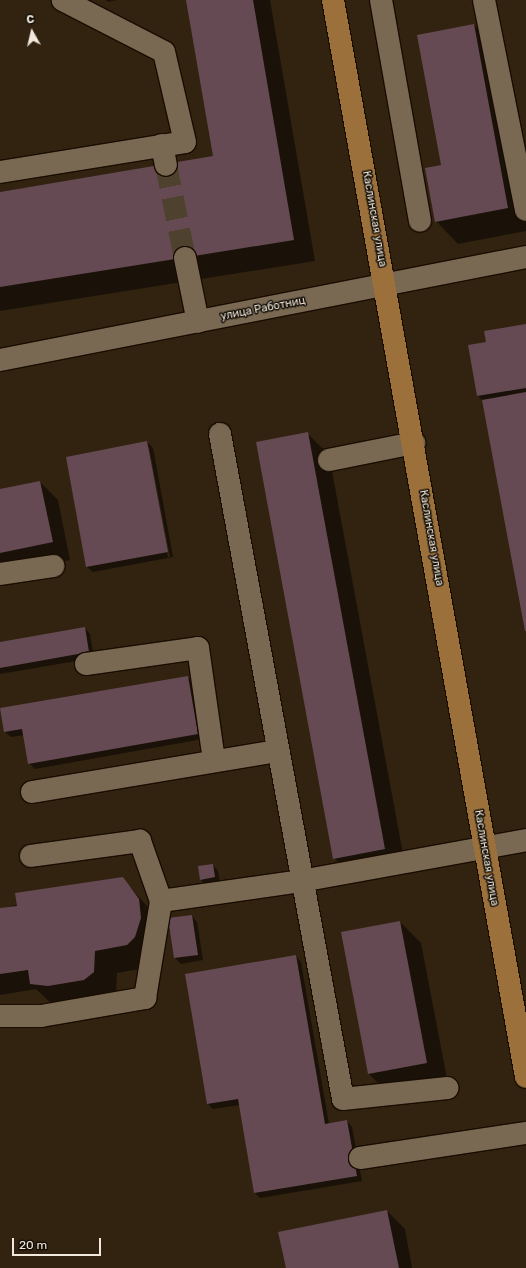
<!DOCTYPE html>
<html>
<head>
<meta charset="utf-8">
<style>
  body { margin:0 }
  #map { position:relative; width:526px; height:1268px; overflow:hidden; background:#31230f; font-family:Rubik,sans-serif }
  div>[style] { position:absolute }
  .shadow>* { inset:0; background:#0007 }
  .building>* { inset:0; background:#664a53 }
  .minor-tunnel>* { height:22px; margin-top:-11px; transform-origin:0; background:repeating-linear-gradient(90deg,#4e412e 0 22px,transparent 0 33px) }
  .roads { filter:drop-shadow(1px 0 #190c00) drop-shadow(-1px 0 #190c00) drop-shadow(0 1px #190c00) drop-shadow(0 -1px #190c00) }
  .minor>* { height:22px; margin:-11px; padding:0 11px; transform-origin:11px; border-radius:11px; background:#796953 }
  .major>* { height:22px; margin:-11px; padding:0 11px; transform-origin:11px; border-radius:11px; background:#9b703b }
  span { translate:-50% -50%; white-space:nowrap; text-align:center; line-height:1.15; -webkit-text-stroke:3px #140e06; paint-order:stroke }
  .street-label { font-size:11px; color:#f2e9dc }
  .north { position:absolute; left:12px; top:12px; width:40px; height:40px; -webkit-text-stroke:3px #140e06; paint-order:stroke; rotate:352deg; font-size:11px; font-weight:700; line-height:16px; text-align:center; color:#f2e9dc }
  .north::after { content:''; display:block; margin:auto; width:14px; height:18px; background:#f2e9dc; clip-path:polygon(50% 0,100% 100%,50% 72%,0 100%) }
  .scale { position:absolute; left:12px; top:1238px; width:89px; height:18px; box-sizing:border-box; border:2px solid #f2e9dc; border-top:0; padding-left:5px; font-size:12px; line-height:14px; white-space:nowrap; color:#f2e9dc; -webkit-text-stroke:3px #140e06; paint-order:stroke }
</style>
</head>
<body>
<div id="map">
  <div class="shadow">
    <i style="clip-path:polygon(106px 0,117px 0,108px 2px)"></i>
    <i style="clip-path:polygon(187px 0,270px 0,315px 261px,0 311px,0 192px,215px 157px)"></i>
    <i style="clip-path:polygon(474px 25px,496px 48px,526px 208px,526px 231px,458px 244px,436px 221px,443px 166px)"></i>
    <i style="clip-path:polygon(526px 325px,526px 629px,483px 401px,478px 396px,487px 343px)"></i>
    <i style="clip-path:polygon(308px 434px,329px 455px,406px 870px,355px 879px,334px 858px)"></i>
    <i style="clip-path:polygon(evenodd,147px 442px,153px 448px,173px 557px,93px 572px,87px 567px,67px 457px,147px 442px,147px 447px,149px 447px,170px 557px,168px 557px,147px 447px)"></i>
    <i style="clip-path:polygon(40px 482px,58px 500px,70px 560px,0 574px,0 490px)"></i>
    <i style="clip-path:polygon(85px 628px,90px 634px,94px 658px,0 674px,0 643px)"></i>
    <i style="clip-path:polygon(188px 677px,194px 682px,203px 739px,35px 769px,29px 763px,25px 735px,11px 737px,5px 732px)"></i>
    <i style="clip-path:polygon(213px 865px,218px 871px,220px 883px,206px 885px,200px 879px)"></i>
    <i style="clip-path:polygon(122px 878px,161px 922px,150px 967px,117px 973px,116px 995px,54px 1006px,36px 989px,0 995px,0 909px)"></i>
    <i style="clip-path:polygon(192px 916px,197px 922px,203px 960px,181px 964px,175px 958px,169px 919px)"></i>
    <i style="clip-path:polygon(400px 922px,421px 943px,448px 1084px,390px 1095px,369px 1074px,342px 933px)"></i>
    <i style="clip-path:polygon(296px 956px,301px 962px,329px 1124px,347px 1121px,352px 1127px,362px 1181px,260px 1198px,255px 1193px,240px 1105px,213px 1109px,208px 1104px)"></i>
    <i style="clip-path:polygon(387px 1211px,405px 1229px,412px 1268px,287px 1268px)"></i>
  </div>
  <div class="building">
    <i style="clip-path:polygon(186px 0,253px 0,294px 240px,0 287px,0 192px,213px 156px)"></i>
    <i style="clip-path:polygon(474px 24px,508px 208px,435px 222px,425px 168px,441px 165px,417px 35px)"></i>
    <i style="clip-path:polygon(526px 324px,526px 388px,477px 396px,468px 345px,486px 342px,484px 331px)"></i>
    <i style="clip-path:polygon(526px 392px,526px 631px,525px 631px,482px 400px)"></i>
    <i style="clip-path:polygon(308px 432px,385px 849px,333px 859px,256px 442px)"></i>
    <i style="clip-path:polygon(147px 441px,168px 552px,86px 567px,66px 457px)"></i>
    <i style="clip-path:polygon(40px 481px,53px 542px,0 553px,0 489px)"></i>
    <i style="clip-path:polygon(85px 627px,89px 652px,0 668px,0 642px)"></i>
    <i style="clip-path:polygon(188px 676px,198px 734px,28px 764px,22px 729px,4px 732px,0 708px)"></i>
    <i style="clip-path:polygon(213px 864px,215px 877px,200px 880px,198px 866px)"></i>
    <i style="clip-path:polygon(123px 877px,139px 899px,141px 918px,135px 937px,127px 945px,95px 951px,94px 972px,84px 980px,48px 986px,30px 984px,28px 970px,0 974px,0 908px,17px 906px,15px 893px)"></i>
    <i style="clip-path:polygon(192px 915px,198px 955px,174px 958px,168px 918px)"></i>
    <i style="clip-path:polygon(400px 921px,427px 1063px,368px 1074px,341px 932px)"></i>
    <i style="clip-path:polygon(296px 955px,325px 1124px,347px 1120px,357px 1176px,254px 1193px,238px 1099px,207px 1104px,185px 974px)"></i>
    <i style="clip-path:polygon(387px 1210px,399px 1268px,286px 1268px,278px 1232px)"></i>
  </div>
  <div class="minor-tunnel">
    <i style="left:166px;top:165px;width:95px;rotate:78.5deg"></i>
  </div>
  <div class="roads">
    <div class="minor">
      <i style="left:381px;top:0;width:224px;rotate:80deg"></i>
      <i style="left:484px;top:0;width:214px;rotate:78.7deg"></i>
      <i style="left:162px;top:145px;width:20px;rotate:79deg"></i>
      <i style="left:0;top:172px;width:187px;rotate:-9.2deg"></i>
      <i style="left:185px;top:142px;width:92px;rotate:-103.1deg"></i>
      <i style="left:164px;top:52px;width:114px;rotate:-152.8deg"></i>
      <i style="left:185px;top:258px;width:65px;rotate:78.5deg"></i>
      <i style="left:0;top:360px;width:536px;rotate:-11.08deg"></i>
      <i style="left:220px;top:434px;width:676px;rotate:79.52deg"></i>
      <i style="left:343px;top:1099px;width:105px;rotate:-6deg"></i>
      <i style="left:329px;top:460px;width:87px;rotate:-11.3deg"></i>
      <i style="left:0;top:574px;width:54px;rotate:-8.6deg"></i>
      <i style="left:86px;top:664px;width:113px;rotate:-8.1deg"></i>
      <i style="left:198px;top:648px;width:114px;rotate:81.9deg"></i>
      <i style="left:32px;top:792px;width:249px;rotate:-9.5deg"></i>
      <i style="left:161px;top:901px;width:141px;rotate:-8.1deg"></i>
      <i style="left:301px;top:881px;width:229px;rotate:-10.3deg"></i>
      <i style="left:0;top:1016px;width:41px"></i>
      <i style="left:41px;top:1016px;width:106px;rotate:-9.8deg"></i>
      <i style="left:145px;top:998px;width:98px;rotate:-80.6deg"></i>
      <i style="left:161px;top:901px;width:64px;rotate:-109.3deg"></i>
      <i style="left:140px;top:841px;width:110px;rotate:172.2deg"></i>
      <i style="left:360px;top:1158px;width:168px;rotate:-8.6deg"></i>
    </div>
    <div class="major">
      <i style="left:333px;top:0;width:1094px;rotate:79.84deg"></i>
    </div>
  </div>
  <div class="street-label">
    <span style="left:374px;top:219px;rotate:80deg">Каслинская улица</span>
    <span style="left:263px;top:309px;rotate:-11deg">улица Работниц</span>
    <span style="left:431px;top:538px;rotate:80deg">Каслинская улица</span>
    <span style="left:486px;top:858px;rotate:80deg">Каслинская улица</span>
  </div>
  <div class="north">С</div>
  <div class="scale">20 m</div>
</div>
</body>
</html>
